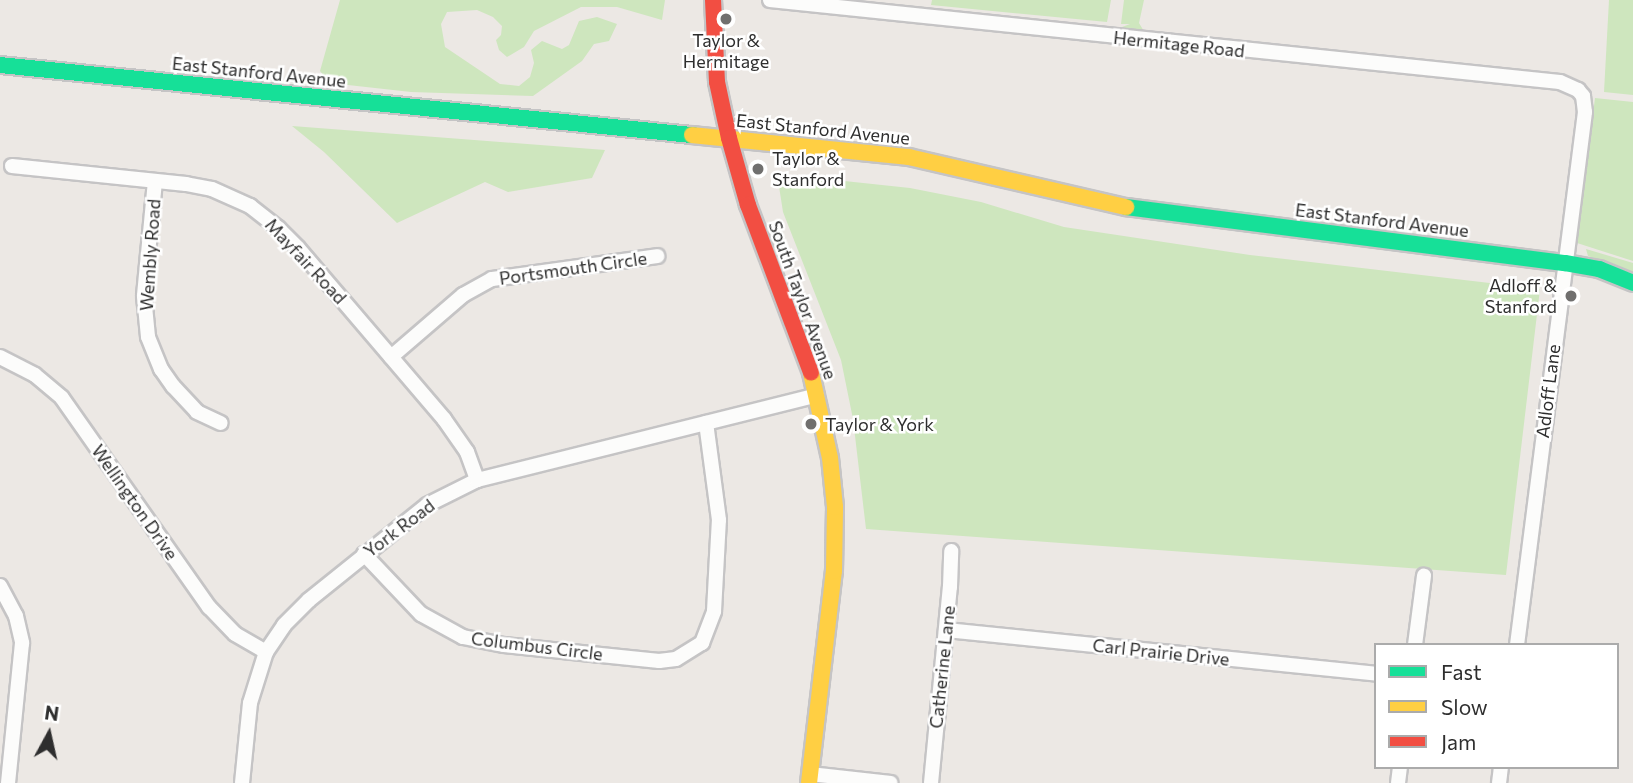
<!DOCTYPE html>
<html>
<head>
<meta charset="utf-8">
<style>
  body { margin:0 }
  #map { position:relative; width:1633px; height:783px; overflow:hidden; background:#ece8e4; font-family:Commissioner,sans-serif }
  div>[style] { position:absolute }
  .green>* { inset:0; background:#cee6be }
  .roads { filter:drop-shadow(2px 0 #c5c4c5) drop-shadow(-2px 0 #c5c4c5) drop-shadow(0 2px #c5c4c5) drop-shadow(0 -2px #c5c4c5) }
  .street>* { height:14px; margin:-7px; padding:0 7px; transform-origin:7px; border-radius:7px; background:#fcfcfb }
  .fast>* { height:16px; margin:-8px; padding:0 8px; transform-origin:8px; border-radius:8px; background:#16e098 }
  .slow>* { height:16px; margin:-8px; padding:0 8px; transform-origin:8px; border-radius:8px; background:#ffcf43 }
  .jam>* { height:16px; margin:-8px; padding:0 8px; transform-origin:8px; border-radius:8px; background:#f24e42 }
  .dots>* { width:19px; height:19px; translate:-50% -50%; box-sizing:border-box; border:4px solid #fff; border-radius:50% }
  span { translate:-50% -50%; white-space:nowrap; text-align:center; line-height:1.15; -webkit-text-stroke:5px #fff; paint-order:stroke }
  .poi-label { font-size:18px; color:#2e2e2e }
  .left { translate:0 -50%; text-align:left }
  .right { translate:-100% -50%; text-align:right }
  .street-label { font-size:18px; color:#2e2e2e }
  .legend { position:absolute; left:1374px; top:643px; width:245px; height:126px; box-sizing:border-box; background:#fff; border:2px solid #ababab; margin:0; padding:9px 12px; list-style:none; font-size:21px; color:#2e2e2e }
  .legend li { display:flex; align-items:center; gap:14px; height:35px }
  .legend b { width:35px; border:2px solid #ababab }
  .north { position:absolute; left:14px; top:699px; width:70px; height:70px; -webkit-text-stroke:5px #fff; paint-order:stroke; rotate:8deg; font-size:19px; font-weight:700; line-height:28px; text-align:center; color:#2e2e2e }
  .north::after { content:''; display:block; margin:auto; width:24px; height:32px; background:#2e2e2e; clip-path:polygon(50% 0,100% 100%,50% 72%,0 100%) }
</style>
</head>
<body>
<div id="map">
  <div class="green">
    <i style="clip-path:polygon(340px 0,665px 0,662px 20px,617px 7px,581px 7px,534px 31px,524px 47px,507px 57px,499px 50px,496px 40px,501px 35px,502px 26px,493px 17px,477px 10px,447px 12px,441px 24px,445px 47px,500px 84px,519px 86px,530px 77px,534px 63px,531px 50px,542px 41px,562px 49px,569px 45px,579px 21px,597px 17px,617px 24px,609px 41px,594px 44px,582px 61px,533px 96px,411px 92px,330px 83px,320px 71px)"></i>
    <i style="clip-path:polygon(932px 0,1111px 0,1107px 22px,931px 5px)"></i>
    <i style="clip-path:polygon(1124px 0,1144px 0,1139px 23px,1145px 33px,1126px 32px,1122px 27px,1130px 24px,1121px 24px)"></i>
    <i style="clip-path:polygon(1609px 0,1633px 0,1633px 95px,1604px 92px)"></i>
    <i style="clip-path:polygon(1595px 98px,1633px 102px,1633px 261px,1577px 243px)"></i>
    <i style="clip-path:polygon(292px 126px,605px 150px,592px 178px,508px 192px,485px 182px,397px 223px,324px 152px)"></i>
    <i style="clip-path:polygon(784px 175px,816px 178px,828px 184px,835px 180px,910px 188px,981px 202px,1064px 227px,1250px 255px,1540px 289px,1506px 575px,866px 529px,853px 419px,841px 360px,783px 212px,778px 180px)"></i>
    <i style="clip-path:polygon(1586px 249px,1633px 263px,1633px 272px,1588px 256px)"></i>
  </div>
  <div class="roads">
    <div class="street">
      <i style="left:770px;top:0;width:794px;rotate:5.93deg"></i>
      <i style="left:1560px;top:82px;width:20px;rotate:24deg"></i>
      <i style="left:1578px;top:90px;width:8px;rotate:50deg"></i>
      <i style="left:1583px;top:96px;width:16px;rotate:83deg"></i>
      <i style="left:1585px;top:112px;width:537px;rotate:97.27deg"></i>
      <i style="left:12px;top:166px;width:175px;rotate:5.9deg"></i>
      <i style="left:186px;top:184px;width:26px;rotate:11deg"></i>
      <i style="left:212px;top:189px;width:42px;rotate:24.1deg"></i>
      <i style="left:250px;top:206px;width:36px;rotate:38deg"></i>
      <i style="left:278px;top:228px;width:28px;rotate:45deg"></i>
      <i style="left:298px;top:248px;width:225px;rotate:49.5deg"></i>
      <i style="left:444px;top:419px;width:40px;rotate:55.1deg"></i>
      <i style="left:467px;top:452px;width:30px;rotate:70deg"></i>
      <i style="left:155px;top:181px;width:116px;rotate:95.5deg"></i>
      <i style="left:144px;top:296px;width:41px;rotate:84.4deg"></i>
      <i style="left:148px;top:337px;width:35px;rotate:68deg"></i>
      <i style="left:161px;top:369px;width:21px;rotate:55deg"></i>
      <i style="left:173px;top:386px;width:35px;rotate:47deg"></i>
      <i style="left:197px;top:412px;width:26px;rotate:25deg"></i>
      <i style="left:0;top:357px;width:39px;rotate:27deg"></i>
      <i style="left:35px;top:375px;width:35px;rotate:40deg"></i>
      <i style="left:62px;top:398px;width:256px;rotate:54.9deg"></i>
      <i style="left:209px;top:607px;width:37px;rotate:46deg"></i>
      <i style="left:235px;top:634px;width:36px;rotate:30deg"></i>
      <i style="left:391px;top:357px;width:95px;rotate:-40.7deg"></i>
      <i style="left:463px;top:295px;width:33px;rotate:-29deg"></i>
      <i style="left:492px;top:279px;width:167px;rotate:-7.9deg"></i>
      <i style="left:364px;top:554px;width:83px;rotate:46.5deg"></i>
      <i style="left:421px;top:614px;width:48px;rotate:28.7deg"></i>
      <i style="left:463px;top:637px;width:42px;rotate:11deg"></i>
      <i style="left:504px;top:645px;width:156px;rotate:5.9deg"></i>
      <i style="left:659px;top:661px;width:17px;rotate:-7deg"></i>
      <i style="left:676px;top:659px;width:31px;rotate:-32deg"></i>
      <i style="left:702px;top:643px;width:34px;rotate:-69deg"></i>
      <i style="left:714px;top:611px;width:91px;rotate:-86.9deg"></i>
      <i style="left:719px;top:520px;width:98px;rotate:-97.6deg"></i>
      <i style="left:0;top:586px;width:34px;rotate:62deg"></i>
      <i style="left:16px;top:616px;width:28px;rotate:77deg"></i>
      <i style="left:22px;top:643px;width:141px;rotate:95.7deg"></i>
      <i style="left:946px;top:630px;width:432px;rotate:5.8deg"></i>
      <i style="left:1415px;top:645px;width:70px;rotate:-82.6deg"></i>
      <i style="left:810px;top:774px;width:81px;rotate:6.3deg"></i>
      <i style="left:242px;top:783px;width:80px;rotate:-84.3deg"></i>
      <i style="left:250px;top:703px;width:53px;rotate:-72.6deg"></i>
      <i style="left:266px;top:652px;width:32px;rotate:-56deg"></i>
      <i style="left:284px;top:625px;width:35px;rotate:-45deg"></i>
      <i style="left:309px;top:600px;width:151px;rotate:-38.8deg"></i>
      <i style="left:427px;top:505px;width:56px;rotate:-26.6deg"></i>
      <i style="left:477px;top:480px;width:350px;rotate:-14deg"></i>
      <i style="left:931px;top:783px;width:197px;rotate:-84.5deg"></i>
      <i style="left:950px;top:587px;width:36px;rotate:-88deg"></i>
      <i style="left:1398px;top:783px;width:16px;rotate:-83deg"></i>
      <i style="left:1499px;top:783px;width:16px;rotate:-83deg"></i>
    </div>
    <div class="fast">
      <i style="left:0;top:65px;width:696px;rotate:5.78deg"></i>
      <i style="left:1126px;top:207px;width:443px;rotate:7.3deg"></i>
      <i style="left:1565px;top:263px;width:35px;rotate:10deg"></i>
      <i style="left:1599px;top:269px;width:37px;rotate:22deg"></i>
    </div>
    <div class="slow">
      <i style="left:692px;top:135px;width:218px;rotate:5.8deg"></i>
      <i style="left:909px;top:157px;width:223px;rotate:13deg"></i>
      <i style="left:809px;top:783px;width:213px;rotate:-83.3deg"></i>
      <i style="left:834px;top:571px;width:64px;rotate:-89.1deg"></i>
      <i style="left:835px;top:507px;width:49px;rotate:-95.8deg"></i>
      <i style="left:830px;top:458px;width:87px;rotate:-102.6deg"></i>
    </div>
    <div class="jam">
      <i style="left:713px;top:0;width:82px;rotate:87.2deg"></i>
      <i style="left:717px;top:82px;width:57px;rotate:77.9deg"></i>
      <i style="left:729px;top:138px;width:70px;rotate:74.2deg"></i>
      <i style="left:748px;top:205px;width:179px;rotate:69.4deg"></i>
    </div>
  </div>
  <div class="dots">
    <i style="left:726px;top:19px;background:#706f6e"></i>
    <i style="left:758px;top:169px;background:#706f6e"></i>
    <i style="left:1571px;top:296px;background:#706f6e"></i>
    <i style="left:811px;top:424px;background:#706f6e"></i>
  </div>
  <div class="poi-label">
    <span style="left:726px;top:51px">Taylor &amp;<br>Hermitage</span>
    <span class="left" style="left:772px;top:169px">Taylor &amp;<br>Stanford</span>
    <span class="right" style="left:1557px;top:296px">Adloff &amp;<br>Stanford</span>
    <span class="left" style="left:825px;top:424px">Taylor &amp; York</span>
  </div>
  <div class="street-label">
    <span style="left:1179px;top:44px;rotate:6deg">Hermitage Road</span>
    <span style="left:259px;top:72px;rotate:6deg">East Stanford Avenue</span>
    <span style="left:823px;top:129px;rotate:6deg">East Stanford Avenue</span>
    <span style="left:1382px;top:220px;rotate:7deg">East Stanford Avenue</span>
    <span style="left:150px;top:255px;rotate:-86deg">Wembly Road</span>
    <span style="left:306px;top:261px;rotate:47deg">Mayfair Road</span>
    <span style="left:573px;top:268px;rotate:-8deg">Portsmouth Circle</span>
    <span style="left:803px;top:300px;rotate:70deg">South Taylor Avenue</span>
    <span style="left:1548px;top:391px;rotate:-83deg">Adloff Lane</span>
    <span style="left:135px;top:502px;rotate:55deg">Wellington Drive</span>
    <span style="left:399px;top:528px;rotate:-37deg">York Road</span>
    <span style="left:537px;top:646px;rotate:7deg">Columbus Circle</span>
    <span style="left:1161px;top:652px;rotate:6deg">Carl Prairie Drive</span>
    <span style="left:942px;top:667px;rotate:-84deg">Catherine Lane</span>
  </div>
  <ul class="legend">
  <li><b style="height:9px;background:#16e098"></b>Fast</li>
  <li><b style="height:9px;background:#ffcf43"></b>Slow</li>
  <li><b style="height:9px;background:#f24e42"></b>Jam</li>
  </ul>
  <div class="north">N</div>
</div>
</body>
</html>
